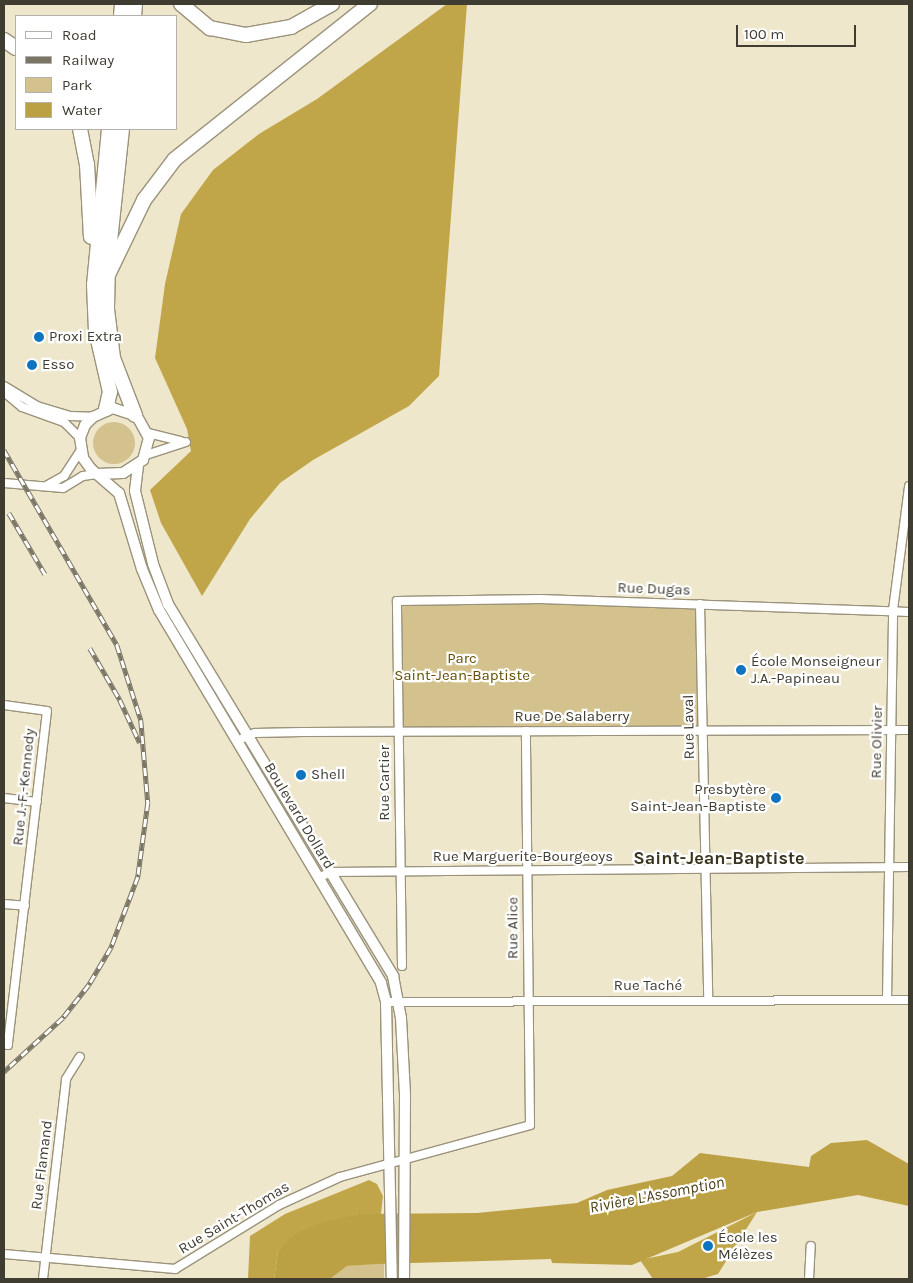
<!DOCTYPE html>
<html>
<head>
<meta charset="utf-8">
<style>
  body { margin:0 }
  #map { position:relative; width:913px; height:1283px; overflow:hidden; background:#efe7cc; font-family:Karla,sans-serif }
  div>[style] { position:absolute }
  .green>* { inset:0; background:#d3c28e }
  .round { border-radius:50% }
  .forest>* { inset:0; background:#c1a649 }
  .water>* { inset:0; background:#bca144 }
  .roads { filter:drop-shadow(1px 0 #9a927a) drop-shadow(-1px 0 #9a927a) drop-shadow(0 1px #9a927a) drop-shadow(0 -1px #9a927a) }
  .street>* { height:8px; margin:-4px; padding:0 4px; transform-origin:4px; border-radius:4px; background:#fff }
  .secondary>* { height:10px; margin:-5px; padding:0 5px; transform-origin:5px; border-radius:5px; background:#fff }
  .highway>* { height:14px; margin:-7px; padding:0 7px; transform-origin:7px; border-radius:7px; background:#fff }
  .rail>* { height:4.5px; margin-top:-2.25px; transform-origin:0; background:repeating-linear-gradient(90deg,#fff 0 8px,#7a7565 0 16px); box-sizing:border-box; border-block:1px solid #7a7565 }
  .dots>* { width:14px; height:14px; translate:-50% -50%; box-sizing:border-box; border:2px solid #fff; border-radius:50% }
  span { translate:-50% -50%; white-space:nowrap; text-align:center; line-height:1.15; -webkit-text-stroke:4.5px #fff; paint-order:stroke }
  .poi-label { font-size:15px; color:#3f3c31 }
  .left { translate:0 -50%; text-align:left }
  .right { translate:-100% -50%; text-align:right }
  .street-label { font-size:15px; color:#3f3c31 }
  .park-label { font-size:15px; color:#624f02 }
  .water-label { font-size:16px; color:#4c4019; font-style:italic }
  .quarter-label { font-size:18px; color:#3b341f; font-weight:700 }
  .frame { position:absolute; inset:0; border:5px solid #3f3c31; pointer-events:none }
  .legend { position:absolute; left:15px; top:15px; width:162px; height:115px; box-sizing:border-box; background:#fff; border:1px solid #b2b1ad; margin:0; padding:6px 9px; list-style:none; font-size:15px; color:#3f3c31 }
  .legend li { display:flex; align-items:center; gap:10px; height:25px }
  .legend b { width:25px; border:1px solid #b2b1ad }
  .scale { position:absolute; left:736px; top:25px; width:120px; height:22px; box-sizing:border-box; border:2px solid #3f3c31; border-top:0; padding-left:6px; font-size:15px; line-height:18px; white-space:nowrap; color:#3f3c31; -webkit-text-stroke:4px #fff; paint-order:stroke }
</style>
</head>
<body>
<div id="map">
  <div class="green">
    <i class="round" style="left:93px;top:422px;width:42px;height:42px"></i>
    <i style="clip-path:polygon(397px 601px,700px 604px,703px 730px,398px 731px)"></i>
    <i style="clip-path:polygon(384px 1263px,384px 1279px,330px 1279px,347px 1266px)"></i>
  </div>
  <div class="forest">
    <i style="clip-path:polygon(447px 4px,467px 4px,439px 376px,409px 406px,313px 460px,280px 483px,250px 519px,202px 596px,161px 523px,150px 490px,191px 451px,187px 429px,155px 358px,165px 284px,181px 214px,213px 170px,259px 134px,317px 99px)"></i>
    <i style="clip-path:polygon(369px 1180px,377px 1184px,383px 1196px,381px 1214px,358px 1214px,303px 1229px,278px 1252px,274px 1279px,248px 1279px,250px 1236px,285px 1214px)"></i>
    <i style="clip-path:polygon(757px 1212px,718px 1274px,701px 1279px,653px 1279px,640px 1260px,678px 1252px)"></i>
  </div>
  <div class="water">
    <i style="clip-path:polygon(867px 1140px,909px 1164px,909px 1206px,858px 1195px,757px 1212px,632px 1265px,552px 1263px,551px 1259px,377px 1264px,347px 1266px,330px 1279px,274px 1279px,278px 1252px,290px 1238px,303px 1229px,327px 1221px,358px 1214px,477px 1213px,577px 1203px,607px 1190px,672px 1176px,700px 1153px,809px 1167px,811px 1156px,831px 1143px)"></i>
  </div>
  <div class="roads">
    <div class="street">
      <i style="left:4px;top:386px;width:39px;rotate:31deg"></i>
      <i style="left:37px;top:406px;width:34px;rotate:17deg"></i>
      <i style="left:70px;top:416px;width:23px;rotate:2deg"></i>
      <i style="left:4px;top:392px;width:23px;rotate:40deg"></i>
      <i style="left:22px;top:407px;width:45px;rotate:19.7deg"></i>
      <i style="left:64px;top:422px;width:23px;rotate:45deg"></i>
      <i style="left:148px;top:433px;width:34px;rotate:14deg"></i>
      <i style="left:146px;top:455px;width:42px;rotate:-18deg"></i>
      <i style="left:4px;top:483px;width:59px;rotate:4.8deg"></i>
      <i style="left:63px;top:488px;width:23px;rotate:-31deg"></i>
      <i style="left:83px;top:476px;width:14px;rotate:-8deg"></i>
      <i style="left:46px;top:486px;width:21px;rotate:-29deg"></i>
      <i style="left:64px;top:476px;width:30px;rotate:-57deg"></i>
      <i style="left:700px;top:604px;width:396px;rotate:88.8deg"></i>
      <i style="left:4px;top:705px;width:43px;rotate:7.9deg"></i>
      <i style="left:47px;top:711px;width:336px;rotate:96.7deg"></i>
      <i style="left:8px;top:1045px;width:4px;rotate:-166deg"></i>
      <i style="left:243px;top:738px;width:13px;rotate:-23deg"></i>
      <i style="left:255px;top:733px;width:47px;rotate:-1.2deg"></i>
      <i style="left:302px;top:732px;width:607px;rotate:-0.19deg"></i>
      <i style="left:4px;top:798px;width:33px;rotate:7deg"></i>
      <i style="left:319px;top:878px;width:13px;rotate:-29deg"></i>
      <i style="left:330px;top:872px;width:579px;rotate:-0.49deg"></i>
      <i style="left:4px;top:904px;width:21px;rotate:5deg"></i>
      <i style="left:402px;top:966px;width:365px;rotate:-90.8deg"></i>
      <i style="left:397px;top:601px;width:143px;rotate:-0.8deg"></i>
      <i style="left:540px;top:599px;width:369px;rotate:2deg"></i>
      <i style="left:887px;top:1000px;width:390px;rotate:-89.1deg"></i>
      <i style="left:893px;top:610px;width:125px;rotate:-82.6deg"></i>
      <i style="left:386px;top:1002px;width:523px;rotate:-0.22deg"></i>
      <i style="left:4px;top:1254px;width:172px;rotate:5deg"></i>
      <i style="left:175px;top:1269px;width:122px;rotate:-31.6deg"></i>
      <i style="left:279px;top:1205px;width:67px;rotate:-24.7deg"></i>
      <i style="left:340px;top:1177px;width:197px;rotate:-15.3deg"></i>
      <i style="left:530px;top:1125px;width:394px;rotate:-90.6deg"></i>
      <i style="left:43px;top:1279px;width:201px;rotate:-83.4deg"></i>
      <i style="left:66px;top:1079px;width:26px;rotate:-58deg"></i>
      <i style="left:809px;top:1279px;width:33px;rotate:-87deg"></i>
    </div>
    <div class="secondary">
      <i style="left:138px;top:466px;width:25px;rotate:97deg"></i>
      <i style="left:135px;top:491px;width:75px;rotate:76.1deg"></i>
      <i style="left:153px;top:564px;width:43px;rotate:69.4deg"></i>
      <i style="left:168px;top:604px;width:435px;rotate:58.8deg"></i>
      <i style="left:393px;top:976px;width:43px;rotate:79.2deg"></i>
      <i style="left:401px;top:1018px;width:77px;rotate:87deg"></i>
      <i style="left:405px;top:1095px;width:184px;rotate:90.3deg"></i>
      <i style="left:97px;top:474px;width:26px;rotate:-2deg"></i>
      <i style="left:123px;top:473px;width:24px;rotate:-33deg"></i>
      <i style="left:143px;top:460px;width:23px;rotate:-75deg"></i>
      <i style="left:149px;top:438px;width:25px;rotate:-119deg"></i>
      <i style="left:137px;top:416px;width:25px;rotate:-162deg"></i>
      <i style="left:113px;top:408px;width:22px;rotate:156deg"></i>
      <i style="left:93px;top:417px;width:11px;rotate:135deg"></i>
      <i style="left:85px;top:425px;width:14px;rotate:111deg"></i>
      <i style="left:80px;top:438px;width:20px;rotate:81deg"></i>
      <i style="left:83px;top:458px;width:14px;rotate:54deg"></i>
      <i style="left:91px;top:469px;width:37px;rotate:41deg"></i>
      <i style="left:119px;top:493px;width:79px;rotate:73.2deg"></i>
      <i style="left:142px;top:569px;width:44px;rotate:67.5deg"></i>
      <i style="left:159px;top:610px;width:434px;rotate:59.2deg"></i>
      <i style="left:381px;top:983px;width:20px;rotate:75deg"></i>
      <i style="left:386px;top:1002px;width:277px;rotate:88.8deg"></i>
    </div>
    <div class="highway">
      <i style="left:181px;top:4px;width:38px;rotate:40deg"></i>
      <i style="left:210px;top:28px;width:37px;rotate:11deg"></i>
      <i style="left:246px;top:35px;width:46px;rotate:-10.1deg"></i>
      <i style="left:291px;top:27px;width:47px;rotate:-29.3deg"></i>
      <i style="left:121px;top:16px;width:12px;rotate:-85deg"></i>
      <i style="left:134px;top:16px;width:12px;rotate:-85deg"></i>
      <i style="left:4px;top:40px;width:14px;rotate:34deg"></i>
      <i style="left:80px;top:129px;width:36px;rotate:79deg"></i>
      <i style="left:87px;top:164px;width:73px;rotate:86.9deg"></i>
      <i style="left:122px;top:129px;width:132px;rotate:96.1deg"></i>
      <i style="left:108px;top:260px;width:49px;rotate:91.2deg"></i>
      <i style="left:107px;top:309px;width:49px;rotate:83deg"></i>
      <i style="left:113px;top:358px;width:61px;rotate:68.9deg"></i>
      <i style="left:106px;top:279px;width:88px;rotate:-64.3deg"></i>
      <i style="left:144px;top:200px;width:51px;rotate:-52.9deg"></i>
      <i style="left:175px;top:159px;width:249px;rotate:-38.5deg"></i>
      <i style="left:106px;top:409px;width:17px;rotate:-77deg"></i>
      <i style="left:110px;top:392px;width:63px;rotate:-102.9deg"></i>
      <i style="left:96px;top:331px;width:46px;rotate:-92.5deg"></i>
      <i style="left:94px;top:285px;width:157px;rotate:-84.5deg"></i>
    </div>
  </div>
  <div class="rail">
    <i style="left:4px;top:450px;width:225px;rotate:59.9deg"></i>
    <i style="left:117px;top:645px;width:79px;rotate:72.3deg"></i>
    <i style="left:141px;top:720px;width:83px;rotate:85.2deg"></i>
    <i style="left:148px;top:803px;width:75px;rotate:97.7deg"></i>
    <i style="left:138px;top:877px;width:76px;rotate:110.8deg"></i>
    <i style="left:111px;top:948px;width:43px;rotate:120.7deg"></i>
    <i style="left:89px;top:985px;width:42px;rotate:128.2deg"></i>
    <i style="left:63px;top:1018px;width:80px;rotate:137.5deg"></i>
    <i style="left:9px;top:513px;width:71px;rotate:59.5deg"></i>
    <i style="left:90px;top:648px;width:60px;rotate:60deg"></i>
    <i style="left:120px;top:700px;width:47px;rotate:65.1deg"></i>
  </div>
  <div class="dots">
    <i style="left:39px;top:337px;background:#0f74bf"></i>
    <i style="left:32px;top:365px;background:#0f74bf"></i>
    <i style="left:741px;top:670px;background:#0f74bf"></i>
    <i style="left:301px;top:775px;background:#0f74bf"></i>
    <i style="left:776px;top:798px;background:#0f74bf"></i>
    <i style="left:708px;top:1246px;background:#0f74bf"></i>
  </div>
  <div class="poi-label">
    <span class="left" style="left:49px;top:337px">Proxi Extra</span>
    <span class="left" style="left:42px;top:365px">Esso</span>
    <span class="left" style="left:751px;top:670px">École Monseigneur<br>J.A.-Papineau</span>
    <span class="left" style="left:311px;top:775px">Shell</span>
    <span class="right" style="left:766px;top:798px">Presbytère<br>Saint-Jean-Baptiste</span>
    <span class="left" style="left:718px;top:1246px">École les<br>Mélèzes</span>
  </div>
  <div class="street-label">
    <span style="left:654px;top:589px;rotate:2deg">Rue Dugas</span>
    <span style="left:572px;top:717px">Rue De Salaberry</span>
    <span style="left:689px;top:727px;rotate:-91deg">Rue Laval</span>
    <span style="left:877px;top:742px;rotate:-89deg">Rue Olivier</span>
    <span style="left:385px;top:783px;rotate:-90deg">Rue Cartier</span>
    <span style="left:24px;top:787px;rotate:-84deg">Rue J.-F.-Kennedy</span>
    <span style="left:299px;top:816px;rotate:59deg">Boulevard Dollard</span>
    <span style="left:523px;top:857px">Rue Marguerite-Bourgeoys</span>
    <span style="left:513px;top:928px;rotate:-90deg">Rue Alice</span>
    <span style="left:648px;top:986px">Rue Taché</span>
    <span style="left:42px;top:1165px;rotate:-83deg">Rue Flamand</span>
    <span style="left:234px;top:1218px;rotate:-31deg">Rue Saint-Thomas</span>
  </div>
  <div class="park-label">
    <span style="left:462px;top:667px">Parc<br>Saint-Jean-Baptiste</span>
  </div>
  <div class="water-label">
    <span style="left:657px;top:1195px;rotate:-11deg">Rivière L'Assomption</span>
  </div>
  <div class="quarter-label">
    <span style="left:719px;top:858px">Saint-Jean-Baptiste</span>
  </div>
  <div class="frame"></div>
  <ul class="legend">
  <li><b style="height:6px;background:#fff"></b>Road</li>
  <li><b style="height:6px;background:#7a7565"></b>Railway</li>
  <li><b style="height:14px;background:#d3c28e"></b>Park</li>
  <li><b style="height:14px;background:#bca144"></b>Water</li>
  </ul>
  <div class="scale">100 m</div>
</div>
</body>
</html>
